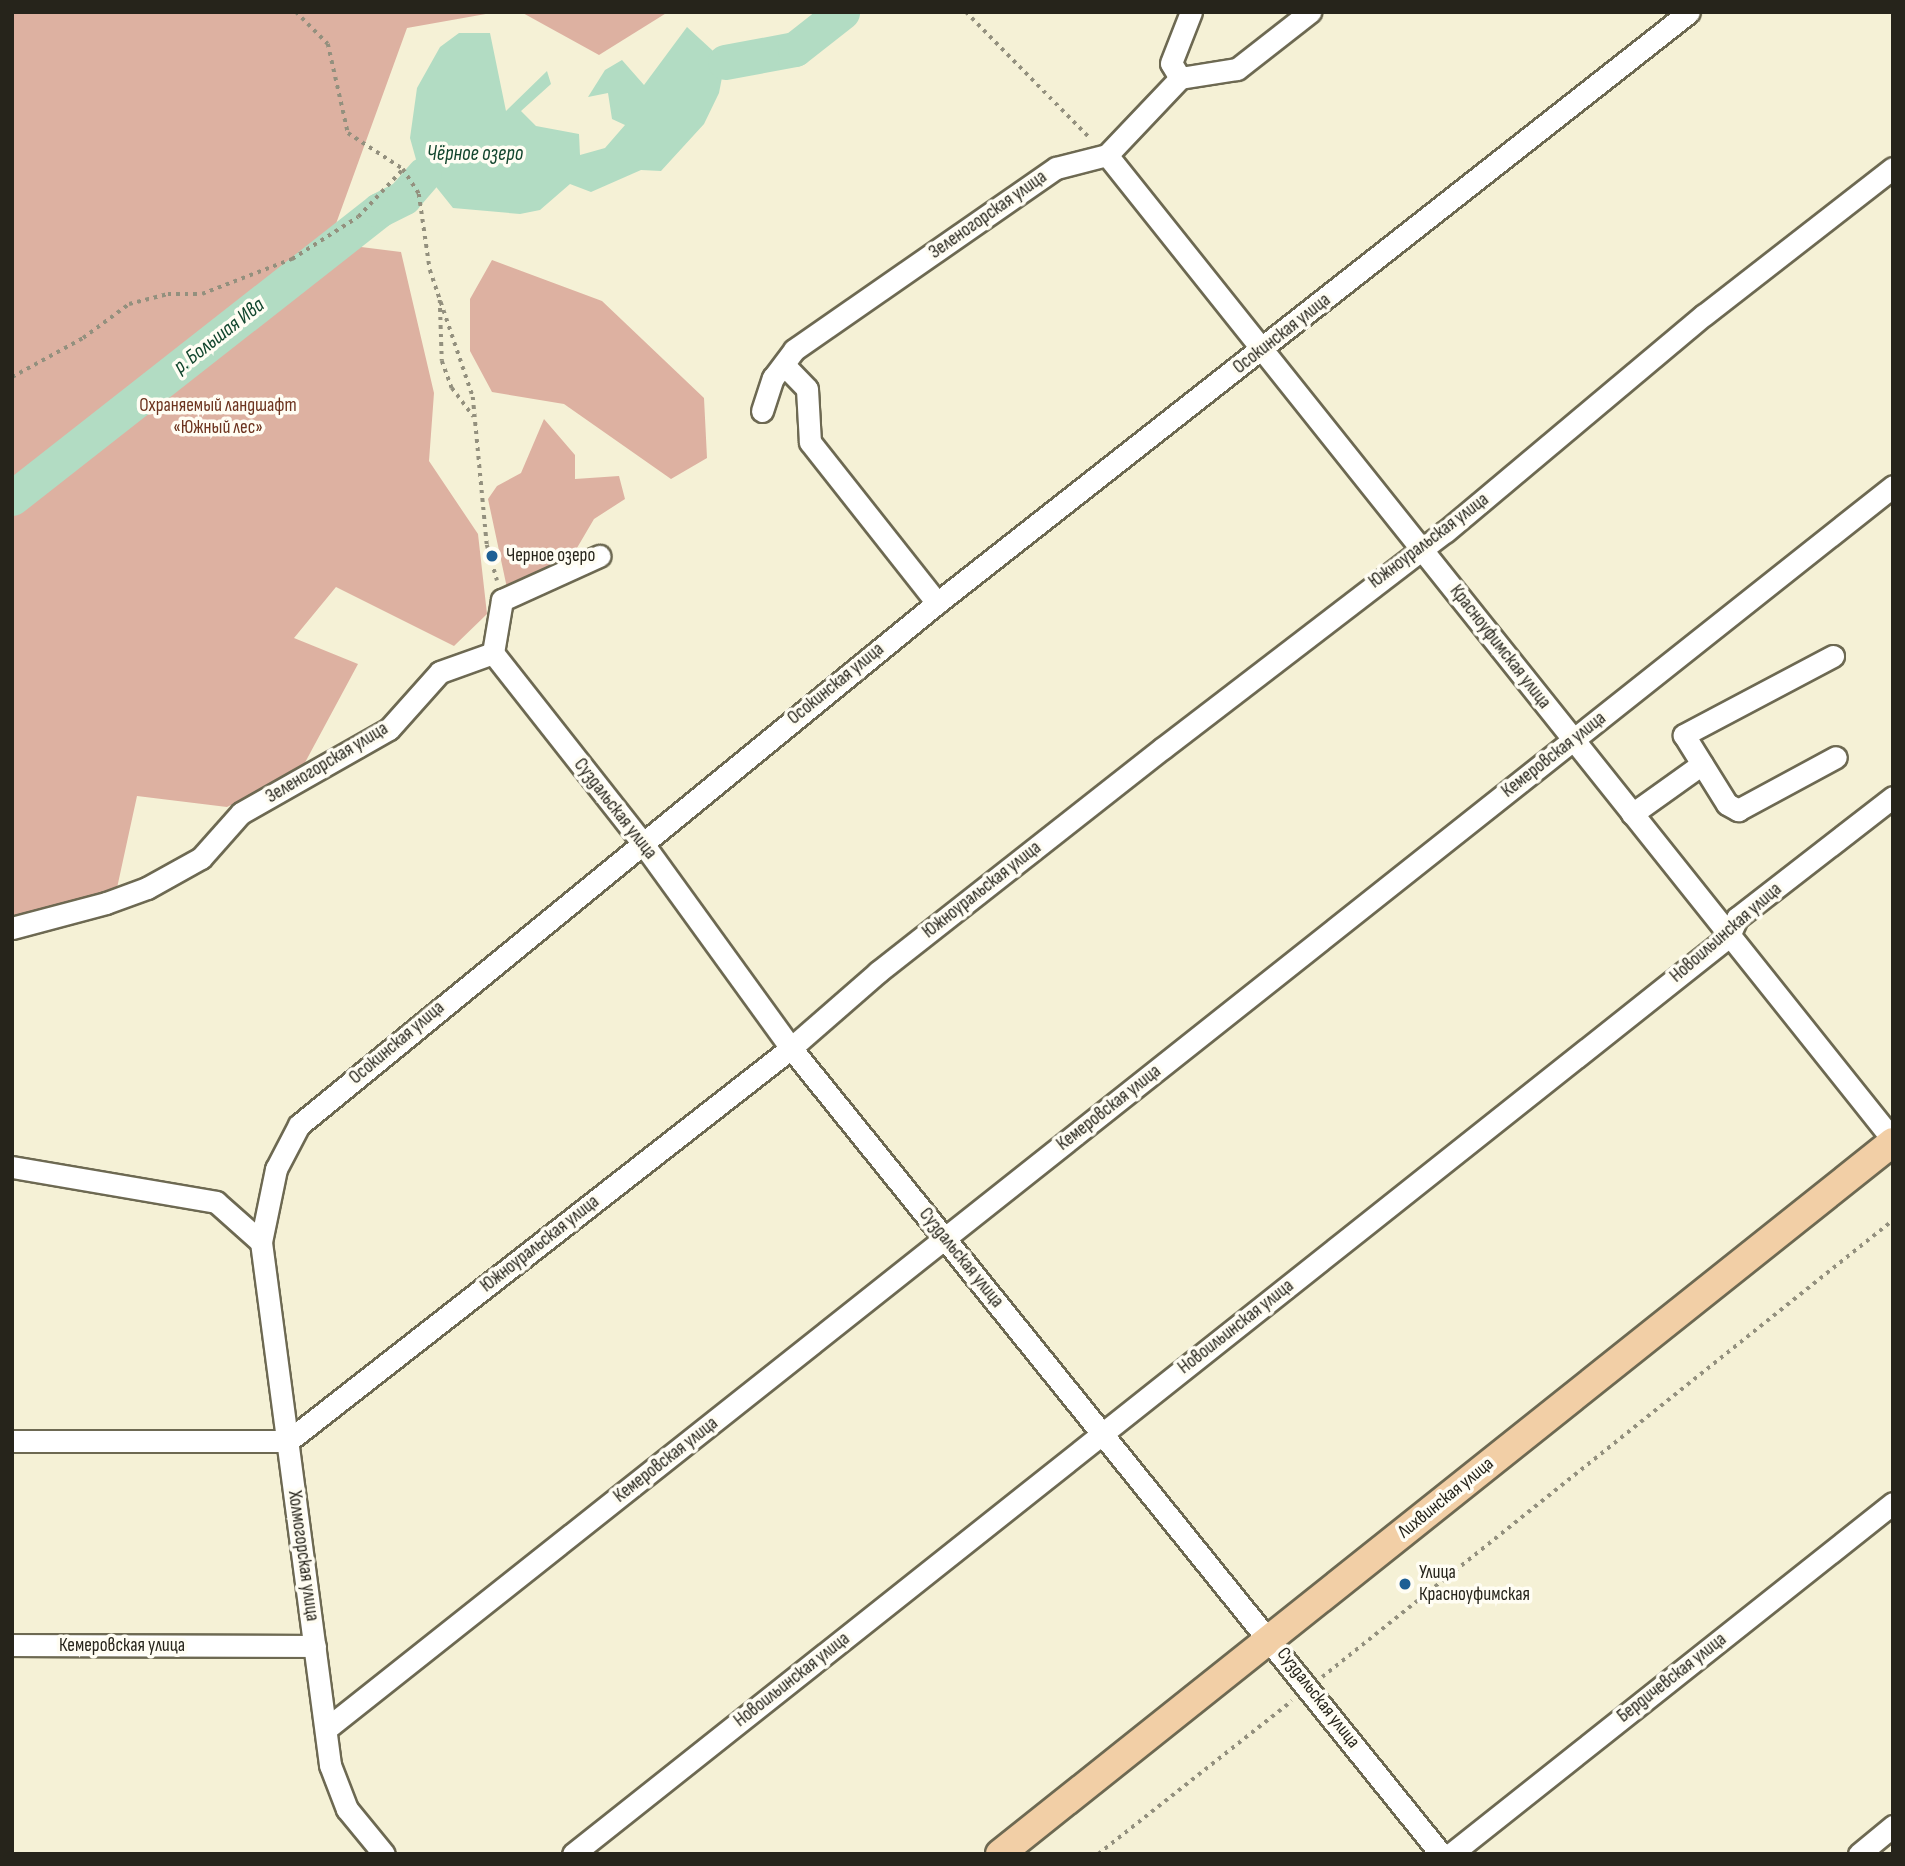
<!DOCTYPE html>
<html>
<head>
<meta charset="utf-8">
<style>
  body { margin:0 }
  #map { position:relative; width:1905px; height:1866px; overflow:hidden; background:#f5f1d6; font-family:"Sofia Sans Condensed",sans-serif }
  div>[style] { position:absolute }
  .green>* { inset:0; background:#ddb1a1 }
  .water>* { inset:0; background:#b2dcc3 }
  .river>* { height:35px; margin:-17.5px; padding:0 17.5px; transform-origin:17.5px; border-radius:17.5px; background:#b2dcc3 }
  .path>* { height:3.5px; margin-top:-1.75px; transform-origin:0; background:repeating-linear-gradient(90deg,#93907e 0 3.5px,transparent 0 8.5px) }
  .roads { filter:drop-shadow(2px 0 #6d6952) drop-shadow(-2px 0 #6d6952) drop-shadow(0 2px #6d6952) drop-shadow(0 -2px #6d6952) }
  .minor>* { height:21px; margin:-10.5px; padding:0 10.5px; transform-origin:10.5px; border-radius:10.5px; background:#fff }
  .major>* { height:28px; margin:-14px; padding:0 14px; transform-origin:14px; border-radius:14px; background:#f2cfa6 }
  .dots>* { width:19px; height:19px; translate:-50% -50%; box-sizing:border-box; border:4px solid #fffdf3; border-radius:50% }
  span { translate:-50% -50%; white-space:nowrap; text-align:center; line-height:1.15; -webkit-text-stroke:7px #fffdf3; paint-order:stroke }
  .street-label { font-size:19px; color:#26241b }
  .park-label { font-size:19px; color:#6c331e }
  .poi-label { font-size:19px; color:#26241b }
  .left { translate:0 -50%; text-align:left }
  .water-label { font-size:21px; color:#11452d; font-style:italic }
  .frame { position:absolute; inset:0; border:14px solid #26241b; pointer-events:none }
</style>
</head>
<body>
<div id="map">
  <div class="green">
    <i style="clip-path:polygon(12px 12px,497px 12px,407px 28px,329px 243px,401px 252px,434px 393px,429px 461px,478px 534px,487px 614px,454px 646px,336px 587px,294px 638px,358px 664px,301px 770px,227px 807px,137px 796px,117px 888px,50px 913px,12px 918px)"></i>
    <i style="clip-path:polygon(521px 12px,668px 12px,599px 55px)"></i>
    <i style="clip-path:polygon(492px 260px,602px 301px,704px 398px,707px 458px,671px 479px,564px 404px,492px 392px,470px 351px,470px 299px)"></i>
    <i style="clip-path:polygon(544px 419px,575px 455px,575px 479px,619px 476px,625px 499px,594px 519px,574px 553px,507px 588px,488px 499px,497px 486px,521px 473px)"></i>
  </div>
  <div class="water">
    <i style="clip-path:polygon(687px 27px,725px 62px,719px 93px,704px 124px,661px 171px,641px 170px,591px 192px,570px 184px,540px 210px,520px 214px,453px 208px,417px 163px,410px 138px,417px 88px,440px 47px,459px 33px,490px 33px,506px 111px,547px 71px,551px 84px,521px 111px,536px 126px,579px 134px,580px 155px,605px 148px,625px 125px,612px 119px,608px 93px,588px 97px,605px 70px,622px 60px,644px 85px)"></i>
  </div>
  <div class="river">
    <i style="left:725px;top:62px;width:71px;rotate:-10.5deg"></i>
    <i style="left:795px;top:49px;width:60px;rotate:-38.2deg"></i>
    <i style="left:12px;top:498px;width:467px;rotate:-38.1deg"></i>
    <i style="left:379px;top:210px;width:28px;rotate:-27deg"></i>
    <i style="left:404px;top:197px;width:30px;rotate:-49deg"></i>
  </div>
  <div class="path">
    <i style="left:296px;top:12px;width:45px;rotate:45deg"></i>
    <i style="left:328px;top:44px;width:91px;rotate:77.3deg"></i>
    <i style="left:348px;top:133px;width:66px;rotate:33.2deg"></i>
    <i style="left:403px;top:169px;width:30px;rotate:57deg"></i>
    <i style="left:419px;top:194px;width:77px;rotate:81.8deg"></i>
    <i style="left:430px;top:270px;width:134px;rotate:71.3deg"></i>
    <i style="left:473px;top:397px;width:149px;rotate:84.6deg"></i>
    <i style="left:487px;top:545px;width:37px;rotate:74deg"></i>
    <i style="left:966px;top:12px;width:178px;rotate:45.5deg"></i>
    <i style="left:440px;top:300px;width:61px;rotate:88.1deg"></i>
    <i style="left:442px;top:361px;width:29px;rotate:70deg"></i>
    <i style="left:452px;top:388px;width:36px;rotate:53deg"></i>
    <i style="left:12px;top:377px;width:81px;rotate:-28.8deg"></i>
    <i style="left:83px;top:338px;width:57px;rotate:-36.5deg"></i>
    <i style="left:129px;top:304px;width:40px;rotate:-14.4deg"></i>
    <i style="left:168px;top:294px;width:34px"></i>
    <i style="left:202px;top:294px;width:97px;rotate:-21.3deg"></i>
    <i style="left:292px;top:259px;width:78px;rotate:-32.5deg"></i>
    <i style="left:358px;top:217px;width:66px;rotate:-46.8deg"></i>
    <i style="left:1322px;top:1677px;width:731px;rotate:-38.67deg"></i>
    <i style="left:1098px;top:1854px;width:247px;rotate:-38.3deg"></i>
  </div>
  <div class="roads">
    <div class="minor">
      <i style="left:1180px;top:78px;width:17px;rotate:-121deg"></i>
      <i style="left:1171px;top:63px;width:55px;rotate:-68.6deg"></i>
      <i style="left:1107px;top:155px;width:1260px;rotate:51.41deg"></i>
      <i style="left:786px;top:367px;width:30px;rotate:46deg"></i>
      <i style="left:807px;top:389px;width:53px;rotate:86.8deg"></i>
      <i style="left:810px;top:442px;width:205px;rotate:51.7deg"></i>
      <i style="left:762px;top:411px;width:35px;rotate:-72deg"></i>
      <i style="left:773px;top:378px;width:35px;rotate:-53deg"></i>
      <i style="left:794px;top:350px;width:319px;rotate:-34.8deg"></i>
      <i style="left:1056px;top:168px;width:53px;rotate:-14.3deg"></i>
      <i style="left:1107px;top:155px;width:106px;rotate:-46.5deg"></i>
      <i style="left:1180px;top:78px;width:58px;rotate:-9deg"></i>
      <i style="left:1237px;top:69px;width:93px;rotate:-38deg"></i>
      <i style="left:493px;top:653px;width:239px;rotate:51.8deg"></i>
      <i style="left:641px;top:841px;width:256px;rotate:54.1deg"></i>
      <i style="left:791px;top:1048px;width:1035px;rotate:51.12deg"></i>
      <i style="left:1833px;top:656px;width:169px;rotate:152.1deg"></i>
      <i style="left:1684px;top:735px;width:81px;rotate:58.1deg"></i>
      <i style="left:1727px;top:804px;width:13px;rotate:29deg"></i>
      <i style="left:1738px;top:810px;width:111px;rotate:-28.4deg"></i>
      <i style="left:1632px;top:814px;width:86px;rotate:-35.5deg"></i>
      <i style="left:12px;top:928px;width:97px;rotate:-14.9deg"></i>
      <i style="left:106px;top:903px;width:44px;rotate:-20.1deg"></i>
      <i style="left:147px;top:888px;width:62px;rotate:-29.1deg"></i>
      <i style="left:201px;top:858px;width:60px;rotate:-48.4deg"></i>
      <i style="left:241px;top:813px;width:170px;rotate:-29.6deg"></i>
      <i style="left:389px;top:729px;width:76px;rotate:-48.2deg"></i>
      <i style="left:440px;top:672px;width:56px;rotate:-19.7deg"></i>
      <i style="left:493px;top:653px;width:54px;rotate:-80.4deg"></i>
      <i style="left:502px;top:600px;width:107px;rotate:-24.4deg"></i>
      <i style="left:12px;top:1167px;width:207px;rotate:9.7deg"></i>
      <i style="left:216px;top:1202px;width:60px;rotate:41.6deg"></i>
      <i style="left:261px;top:1242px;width:75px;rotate:-78.4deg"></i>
      <i style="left:276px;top:1169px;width:50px;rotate:-62.4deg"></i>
      <i style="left:299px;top:1125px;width:824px;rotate:-39.29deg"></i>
      <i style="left:937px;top:603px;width:956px;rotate:-38.16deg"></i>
      <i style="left:261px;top:1242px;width:528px;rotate:82.48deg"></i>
      <i style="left:330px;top:1765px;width:47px;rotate:68.9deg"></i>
      <i style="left:347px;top:1809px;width:58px;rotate:50.6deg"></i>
      <i style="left:12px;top:1441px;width:276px"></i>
      <i style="left:288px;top:1441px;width:638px;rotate:-38deg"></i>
      <i style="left:791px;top:1048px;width:116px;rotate:-41.1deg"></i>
      <i style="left:878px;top:972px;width:362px;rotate:-38.2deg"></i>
      <i style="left:1163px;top:748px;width:355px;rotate:-37.5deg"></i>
      <i style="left:1445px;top:532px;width:338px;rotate:-40deg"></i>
      <i style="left:1704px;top:315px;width:239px;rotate:-37.9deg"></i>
      <i style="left:12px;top:1645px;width:303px;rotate:0.2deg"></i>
      <i style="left:326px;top:1729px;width:2000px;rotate:-38.42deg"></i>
      <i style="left:573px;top:1854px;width:1476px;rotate:-38.45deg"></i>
      <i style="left:1729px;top:936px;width:20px;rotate:-66deg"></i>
      <i style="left:1737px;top:918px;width:197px;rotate:-37.8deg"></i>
      <i style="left:1451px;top:1854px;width:564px;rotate:-38.45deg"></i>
      <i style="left:1859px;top:1854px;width:44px;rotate:-39.5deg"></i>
    </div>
    <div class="major">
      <i style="left:1000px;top:1854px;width:1142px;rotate:-38.57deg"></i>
    </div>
  </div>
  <div class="dots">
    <i style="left:492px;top:556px;background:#1d5f94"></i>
    <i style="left:1405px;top:1584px;background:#1d5f94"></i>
  </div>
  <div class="street-label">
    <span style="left:988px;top:215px;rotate:-35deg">Зеленогорская улица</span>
    <span style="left:1282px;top:334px;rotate:-38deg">Осокинская улица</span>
    <span style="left:1429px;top:541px;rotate:-37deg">Южноуральская улица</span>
    <span style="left:1500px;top:647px;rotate:52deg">Красноуфимская улица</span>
    <span style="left:836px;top:684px;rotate:-39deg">Осокинская улица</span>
    <span style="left:1554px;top:755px;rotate:-38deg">Кемеровская улица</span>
    <span style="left:327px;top:763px;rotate:-31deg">Зеленогорская улица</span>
    <span style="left:615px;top:809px;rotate:52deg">Суздальская улица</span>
    <span style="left:982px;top:890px;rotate:-38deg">Южноуральская улица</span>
    <span style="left:1726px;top:933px;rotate:-41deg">Новоильинская улица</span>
    <span style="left:397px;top:1043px;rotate:-40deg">Осокинская улица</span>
    <span style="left:1109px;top:1108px;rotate:-38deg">Кемеровская улица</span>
    <span style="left:540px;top:1244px;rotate:-38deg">Южноуральская улица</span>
    <span style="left:961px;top:1258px;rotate:51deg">Суздальская улица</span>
    <span style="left:1236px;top:1327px;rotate:-38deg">Новоильинская улица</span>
    <span style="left:666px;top:1460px;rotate:-38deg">Кемеровская улица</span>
    <span style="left:1446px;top:1498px;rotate:-39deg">Лихвинская улица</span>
    <span style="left:303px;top:1556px;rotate:82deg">Холмогорская улица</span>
    <span style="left:122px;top:1646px">Кемеровская улица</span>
    <span style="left:1672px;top:1678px;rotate:-38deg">Бердичевская улица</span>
    <span style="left:792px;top:1680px;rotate:-38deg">Новоильинская улица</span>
    <span style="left:1318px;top:1698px;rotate:52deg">Суздальская улица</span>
  </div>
  <div class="park-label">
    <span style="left:218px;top:417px">Охраняемый ландшафт<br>«Южный лес»</span>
  </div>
  <div class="poi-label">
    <span class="left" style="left:506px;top:556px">Черное озеро</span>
    <span class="left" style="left:1419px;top:1584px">Улица<br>Красноуфимская</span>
  </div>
  <div class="water-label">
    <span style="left:475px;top:154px">Чёрное озеро</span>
    <span style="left:219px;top:336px;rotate:-38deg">р. Большая Ива</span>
  </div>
  <div class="frame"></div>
</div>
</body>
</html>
